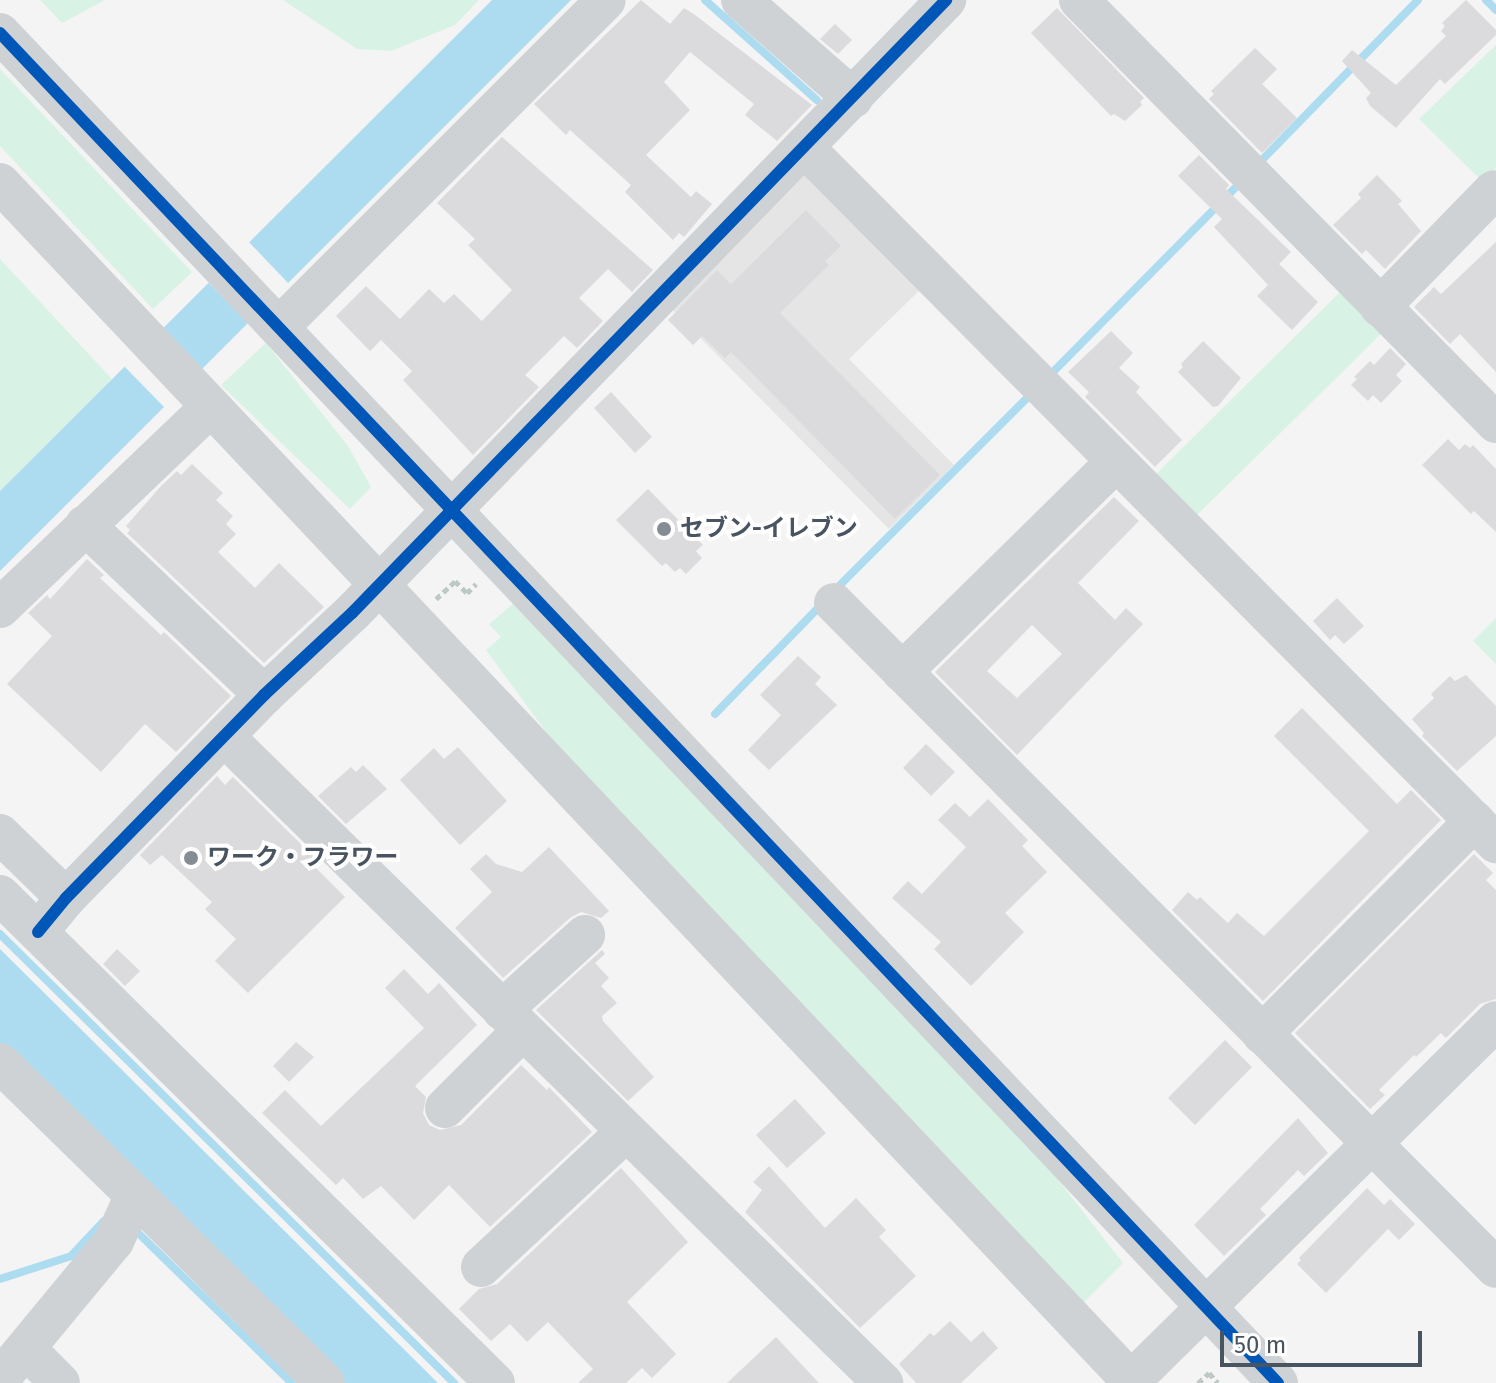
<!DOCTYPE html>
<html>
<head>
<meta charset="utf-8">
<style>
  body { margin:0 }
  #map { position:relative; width:1496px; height:1383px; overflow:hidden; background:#f4f4f4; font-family:"Fira Sans","Noto Sans JP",sans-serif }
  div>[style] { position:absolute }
  .education>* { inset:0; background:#e5e5e6 }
  .green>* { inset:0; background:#d8f3e5 }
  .water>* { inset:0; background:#addcf1 }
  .pier>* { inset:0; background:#f4f4f4 }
  .stream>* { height:8px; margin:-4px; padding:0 4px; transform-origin:4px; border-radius:4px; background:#addcf1 }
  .building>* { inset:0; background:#dbdbdd }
  .path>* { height:5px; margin-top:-2.5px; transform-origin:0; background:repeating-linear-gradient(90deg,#bcc9c6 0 6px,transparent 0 10px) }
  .minor>* { height:40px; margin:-20px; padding:0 20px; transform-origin:20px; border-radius:20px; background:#cfd2d4 }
  .cycleway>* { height:12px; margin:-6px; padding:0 6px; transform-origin:6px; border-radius:6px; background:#0057b8 }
  .dots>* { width:22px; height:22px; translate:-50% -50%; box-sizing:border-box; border:4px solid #fff; border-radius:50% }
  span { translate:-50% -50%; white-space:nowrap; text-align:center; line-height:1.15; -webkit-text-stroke:8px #fff; paint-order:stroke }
  .poi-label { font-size:24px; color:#495461; font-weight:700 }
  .left { translate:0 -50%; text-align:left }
  .scale { position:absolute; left:1220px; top:1331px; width:202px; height:36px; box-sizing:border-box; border:4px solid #495461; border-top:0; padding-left:10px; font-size:24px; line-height:28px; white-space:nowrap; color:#495461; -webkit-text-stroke:6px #fff; paint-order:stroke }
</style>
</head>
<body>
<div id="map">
  <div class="education">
    <i style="clip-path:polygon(805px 169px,927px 283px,849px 359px,954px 465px,889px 529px,667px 304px)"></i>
  </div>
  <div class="green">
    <i style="clip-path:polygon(40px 0,105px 0,62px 23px)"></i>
    <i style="clip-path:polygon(283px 0,479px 0,455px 25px,391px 51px,357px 49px)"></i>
    <i style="clip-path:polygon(1496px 45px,1496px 168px,1483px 182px,1419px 119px)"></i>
    <i style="clip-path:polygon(0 69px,192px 272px,153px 309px,0 146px)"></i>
    <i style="clip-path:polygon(0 259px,112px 379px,0 491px)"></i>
    <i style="clip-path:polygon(1342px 290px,1383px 332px,1192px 520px,1151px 479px)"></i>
    <i style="clip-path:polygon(266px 343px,348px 446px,371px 487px,350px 509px,221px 385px)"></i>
    <i style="clip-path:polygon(513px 604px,1049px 1168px,1123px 1263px,1081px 1305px,555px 744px,486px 650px,501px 637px,489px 624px)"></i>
    <i style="clip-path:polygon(1496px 618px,1496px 664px,1473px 641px)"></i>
  </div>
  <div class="water">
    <i style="clip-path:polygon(492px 0,571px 0,0 571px,0 491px)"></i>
    <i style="clip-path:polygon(0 949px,438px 1383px,343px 1383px,0 1046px)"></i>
  </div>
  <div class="pier">
    <i style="clip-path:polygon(246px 239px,290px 285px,250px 325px,206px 280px)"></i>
    <i style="clip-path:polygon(161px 327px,204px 372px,166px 409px,122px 364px)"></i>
  </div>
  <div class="stream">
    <i style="left:705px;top:0;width:150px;rotate:41.8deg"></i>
    <i style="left:1486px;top:0;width:14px;rotate:45deg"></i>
    <i style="left:1258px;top:164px;width:229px;rotate:-45.7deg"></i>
    <i style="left:1048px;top:377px;width:274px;rotate:-45.3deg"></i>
    <i style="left:835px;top:590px;width:279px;rotate:-45deg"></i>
    <i style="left:715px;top:714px;width:155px;rotate:-45.8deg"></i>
    <i style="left:0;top:934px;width:639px;rotate:44.68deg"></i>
    <i style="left:132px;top:1227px;width:223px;rotate:44.3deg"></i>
    <i style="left:0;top:1279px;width:75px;rotate:-17.9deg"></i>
    <i style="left:71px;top:1256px;width:48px;rotate:-46.7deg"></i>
  </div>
  <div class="building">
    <i style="clip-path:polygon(641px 0,670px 24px,684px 8px,695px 15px,812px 105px,777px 141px,745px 115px,754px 104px,690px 52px,664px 82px,690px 110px,646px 155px,691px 197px,696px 191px,712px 204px,684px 237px,679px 233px,673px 240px,625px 192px,631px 185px,570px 130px,566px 135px,534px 104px)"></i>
    <i style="clip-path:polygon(1466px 0,1496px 30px,1496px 35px,1445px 84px,1440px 79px,1396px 128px,1370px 106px,1366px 98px,1371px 93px,1342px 61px,1352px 50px,1396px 85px,1446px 36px,1441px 31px,1445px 26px,1442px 23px)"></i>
    <i style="clip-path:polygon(1057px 8px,1144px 98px,1140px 102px,1142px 105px,1125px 121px,1114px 114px,1111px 116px,1031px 33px)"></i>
    <i style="clip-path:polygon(835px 24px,852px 40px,838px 54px,820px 39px)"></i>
    <i style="clip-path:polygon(1255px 48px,1277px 69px,1262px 84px,1297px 118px,1262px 153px,1209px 99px,1214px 94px,1211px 91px)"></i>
    <i style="clip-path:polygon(502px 137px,653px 270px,632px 292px,608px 269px,579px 298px,603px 321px,577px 348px,564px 336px,525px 375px,539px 387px,473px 455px,403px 380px,412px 371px,381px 340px,370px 351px,336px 316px,366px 286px,400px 319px,429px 289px,444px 303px,454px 294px,482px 321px,512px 290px,468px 245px,475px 239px,437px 203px)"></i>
    <i style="clip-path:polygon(1199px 155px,1229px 185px,1226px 189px,1291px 252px,1279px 264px,1318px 302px,1292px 330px,1257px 296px,1268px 285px,1214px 227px,1222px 219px,1178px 176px)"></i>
    <i style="clip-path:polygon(1377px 175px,1402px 201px,1398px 204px,1421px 231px,1385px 269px,1366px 250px,1362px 254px,1333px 225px,1361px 198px,1358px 194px)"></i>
    <i style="clip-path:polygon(806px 210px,841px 246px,825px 261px,829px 265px,780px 313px,940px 475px,895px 519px,731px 352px,725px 358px,702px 336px,693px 345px,668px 320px,717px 270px,731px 284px)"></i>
    <i style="clip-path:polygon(1496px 242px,1496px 372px,1460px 334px,1450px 344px,1414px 307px,1434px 287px,1441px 294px)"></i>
    <i style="clip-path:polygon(1111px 331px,1133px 353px,1119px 368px,1140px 387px,1136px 392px,1182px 440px,1155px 467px,1085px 397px,1089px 392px,1068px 372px)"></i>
    <i style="clip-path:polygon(1203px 341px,1241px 378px,1218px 406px,1213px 407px,1178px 372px,1183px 367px,1181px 364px)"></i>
    <i style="clip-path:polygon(1390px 348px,1406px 364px,1396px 375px,1402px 381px,1381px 403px,1373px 395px,1368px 401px,1351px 385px,1357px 379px,1354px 377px,1370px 361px,1374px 365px)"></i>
    <i style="clip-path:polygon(611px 392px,652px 437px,635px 453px,594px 408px)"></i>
    <i style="clip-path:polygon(1448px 439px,1459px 450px,1465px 444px,1470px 448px,1473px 445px,1496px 469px,1496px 532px,1474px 511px,1471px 514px,1422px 465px)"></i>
    <i style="clip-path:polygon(192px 464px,223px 493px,216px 500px,233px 516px,226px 524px,236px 534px,218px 552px,255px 588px,279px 563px,324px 607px,264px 663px,127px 533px,130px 530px,126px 526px,161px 486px,177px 471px,181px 475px)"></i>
    <i style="clip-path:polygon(648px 489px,703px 545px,696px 551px,702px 558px,686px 574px,680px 568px,675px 572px,666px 563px,662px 566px,616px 520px)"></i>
    <i style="clip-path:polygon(evenodd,1114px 497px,1139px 521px,1078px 583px,1115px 620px,1126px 608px,1143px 624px,1017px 755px,935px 672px,1114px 497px,1032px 625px,1062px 654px,1017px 698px,987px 671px,1032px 625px)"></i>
    <i style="clip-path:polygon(87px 559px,104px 575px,100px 578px,161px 635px,164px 632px,231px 696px,176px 752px,145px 724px,101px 772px,7px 684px,52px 636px,28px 613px,47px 595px,50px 599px)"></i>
    <i style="clip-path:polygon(1337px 598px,1364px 626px,1344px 644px,1335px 635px,1330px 640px,1313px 621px)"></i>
    <i style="clip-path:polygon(798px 656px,821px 677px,815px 684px,837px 705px,769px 770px,748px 750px,781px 715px,760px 695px)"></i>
    <i style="clip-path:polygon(1466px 675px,1496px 706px,1496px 736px,1457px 771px,1422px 736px,1424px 733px,1412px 719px,1434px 698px,1431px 694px,1450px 676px,1455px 681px)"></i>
    <i style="clip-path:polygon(1302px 708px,1397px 804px,1411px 790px,1441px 820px,1263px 1001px,1172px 910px,1188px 892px,1197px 900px,1200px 897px,1228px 923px,1237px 913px,1264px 936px,1369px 831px,1274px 736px)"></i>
    <i style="clip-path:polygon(926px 744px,955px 772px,931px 796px,903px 768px)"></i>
    <i style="clip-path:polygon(458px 747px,507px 801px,460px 845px,400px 780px,434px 748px,444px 759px)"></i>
    <i style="clip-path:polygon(363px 765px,387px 789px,346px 824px,318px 796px,351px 767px,356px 772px)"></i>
    <i style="clip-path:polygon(217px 776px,225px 785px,233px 777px,319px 862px,314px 866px,345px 897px,248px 993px,215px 961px,236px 939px,205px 909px,212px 902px,162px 855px,150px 865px,140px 855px)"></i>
    <i style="clip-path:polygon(988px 799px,1028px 840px,1022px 846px,1047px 872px,1005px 913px,1024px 932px,971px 986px,934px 949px,941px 942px,892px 898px,908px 881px,922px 894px,966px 847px,938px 820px,955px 803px,970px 817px)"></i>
    <i style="clip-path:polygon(549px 847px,609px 911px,601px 918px,581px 912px,570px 918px,503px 978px,455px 928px,492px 892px,470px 869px,486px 854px,496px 864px,522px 872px)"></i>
    <i style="clip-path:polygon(1474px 854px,1493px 873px,1486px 880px,1496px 890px,1496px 999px,1480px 1004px,1446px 1038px,1441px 1033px,1416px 1057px,1414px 1055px,1379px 1090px,1385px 1095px,1370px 1109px,1295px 1033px)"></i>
    <i style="clip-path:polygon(117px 949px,140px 971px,125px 986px,103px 964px)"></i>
    <i style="clip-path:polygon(602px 950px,605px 954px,595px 963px,609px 978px,601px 986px,617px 1003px,602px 1016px,603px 1021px,654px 1077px,628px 1101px,536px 1010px)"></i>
    <i style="clip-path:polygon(404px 969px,428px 994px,439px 983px,477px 1025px,415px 1086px,426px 1097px,423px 1113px,429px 1125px,440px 1130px,461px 1125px,521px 1065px,547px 1090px,549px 1087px,592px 1132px,490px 1227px,449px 1185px,414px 1220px,381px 1186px,363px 1199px,343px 1178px,336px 1185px,262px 1113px,285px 1090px,321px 1126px,424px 1028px,385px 988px)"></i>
    <i style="clip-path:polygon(1225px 1040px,1252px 1067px,1195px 1125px,1168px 1098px)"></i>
    <i style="clip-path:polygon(296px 1042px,314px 1057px,289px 1082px,273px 1066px)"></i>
    <i style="clip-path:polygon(795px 1099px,826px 1133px,787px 1168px,756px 1135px)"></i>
    <i style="clip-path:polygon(1298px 1118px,1328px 1153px,1304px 1176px,1298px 1170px,1260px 1209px,1266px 1215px,1224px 1256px,1194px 1225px)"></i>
    <i style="clip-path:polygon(769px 1166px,825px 1228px,856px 1198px,886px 1230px,879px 1237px,916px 1276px,860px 1328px,745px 1212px,762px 1190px,753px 1182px)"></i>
    <i style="clip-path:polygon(621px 1168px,688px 1242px,627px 1302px,676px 1354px,652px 1378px,642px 1368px,626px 1383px,578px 1383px,593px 1369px,548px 1322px,527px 1342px,510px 1324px,491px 1341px,459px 1309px,479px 1289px,497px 1284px)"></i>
    <i style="clip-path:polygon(1367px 1188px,1384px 1205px,1390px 1199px,1415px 1224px,1399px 1240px,1388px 1229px,1326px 1293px,1297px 1264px,1301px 1260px,1299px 1258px)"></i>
    <i style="clip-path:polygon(950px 1321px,971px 1342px,983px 1331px,998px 1348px,961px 1383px,916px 1383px,899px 1364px,930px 1333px,934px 1336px)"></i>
    <i style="clip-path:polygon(776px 1337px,819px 1383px,727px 1383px)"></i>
  </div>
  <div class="path">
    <i style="left:436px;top:599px;width:26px;rotate:-43deg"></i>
    <i style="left:455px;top:581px;width:17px;rotate:45deg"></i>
    <i style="left:467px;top:593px;width:13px;rotate:-45deg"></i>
    <i style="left:1198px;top:1383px;width:15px;rotate:-42deg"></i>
    <i style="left:1209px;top:1373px;width:13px;rotate:48deg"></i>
  </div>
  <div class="minor">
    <i style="left:741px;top:0;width:149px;rotate:41.2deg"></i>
    <i style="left:1079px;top:0;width:594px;rotate:45.41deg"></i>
    <i style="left:0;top:33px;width:1859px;rotate:46.57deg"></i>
    <i style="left:806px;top:149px;width:979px;rotate:45.17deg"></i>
    <i style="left:0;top:183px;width:1650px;rotate:46.64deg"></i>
    <i style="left:1380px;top:307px;width:163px;rotate:-45.7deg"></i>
    <i style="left:279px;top:327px;width:462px;rotate:-45deg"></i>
    <i style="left:85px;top:525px;width:247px;rotate:43.5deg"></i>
    <i style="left:834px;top:603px;width:938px;rotate:45.13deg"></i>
    <i style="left:0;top:608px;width:291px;rotate:-43.7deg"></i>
    <i style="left:902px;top:672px;width:298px;rotate:-44.5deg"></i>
    <i style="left:224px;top:736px;width:924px;rotate:44.47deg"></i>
    <i style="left:0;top:834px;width:92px;rotate:44.1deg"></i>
    <i style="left:0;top:895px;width:695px;rotate:44.59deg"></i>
    <i style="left:38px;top:932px;width:44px;rotate:-50.5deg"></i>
    <i style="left:66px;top:898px;width:284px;rotate:-45.7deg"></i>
    <i style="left:264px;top:695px;width:120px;rotate:-43deg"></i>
    <i style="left:352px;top:613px;width:854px;rotate:-45.9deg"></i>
    <i style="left:502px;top:1010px;width:112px;rotate:-42.1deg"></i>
    <i style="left:1262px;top:1034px;width:301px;rotate:-45.1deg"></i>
    <i style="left:0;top:1063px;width:189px;rotate:44.4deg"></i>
    <i style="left:135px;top:1195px;width:51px;rotate:114.5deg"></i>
    <i style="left:114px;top:1241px;width:179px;rotate:129.6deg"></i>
    <i style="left:445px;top:1108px;width:109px;rotate:-45deg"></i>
    <i style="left:135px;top:1195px;width:267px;rotate:44.7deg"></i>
    <i style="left:481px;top:1267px;width:198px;rotate:-43deg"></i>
    <i style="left:26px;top:1349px;width:48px;rotate:45deg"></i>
    <i style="left:1129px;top:1383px;width:515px;rotate:-44.61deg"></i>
  </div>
  <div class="cycleway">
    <i style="left:0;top:33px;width:1859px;rotate:46.57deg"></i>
    <i style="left:38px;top:932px;width:44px;rotate:-50.5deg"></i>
    <i style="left:66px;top:898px;width:284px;rotate:-45.7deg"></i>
    <i style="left:264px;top:695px;width:120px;rotate:-43deg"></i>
    <i style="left:352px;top:613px;width:854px;rotate:-45.9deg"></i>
  </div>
  <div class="dots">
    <i style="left:664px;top:529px;background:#858c94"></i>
    <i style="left:191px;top:858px;background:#858c94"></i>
  </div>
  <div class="poi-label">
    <span class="left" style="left:680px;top:529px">セブン-イレブン</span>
    <span class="left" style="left:207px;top:858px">ワーク・フラワー</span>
  </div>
  <div class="scale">50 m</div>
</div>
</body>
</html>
